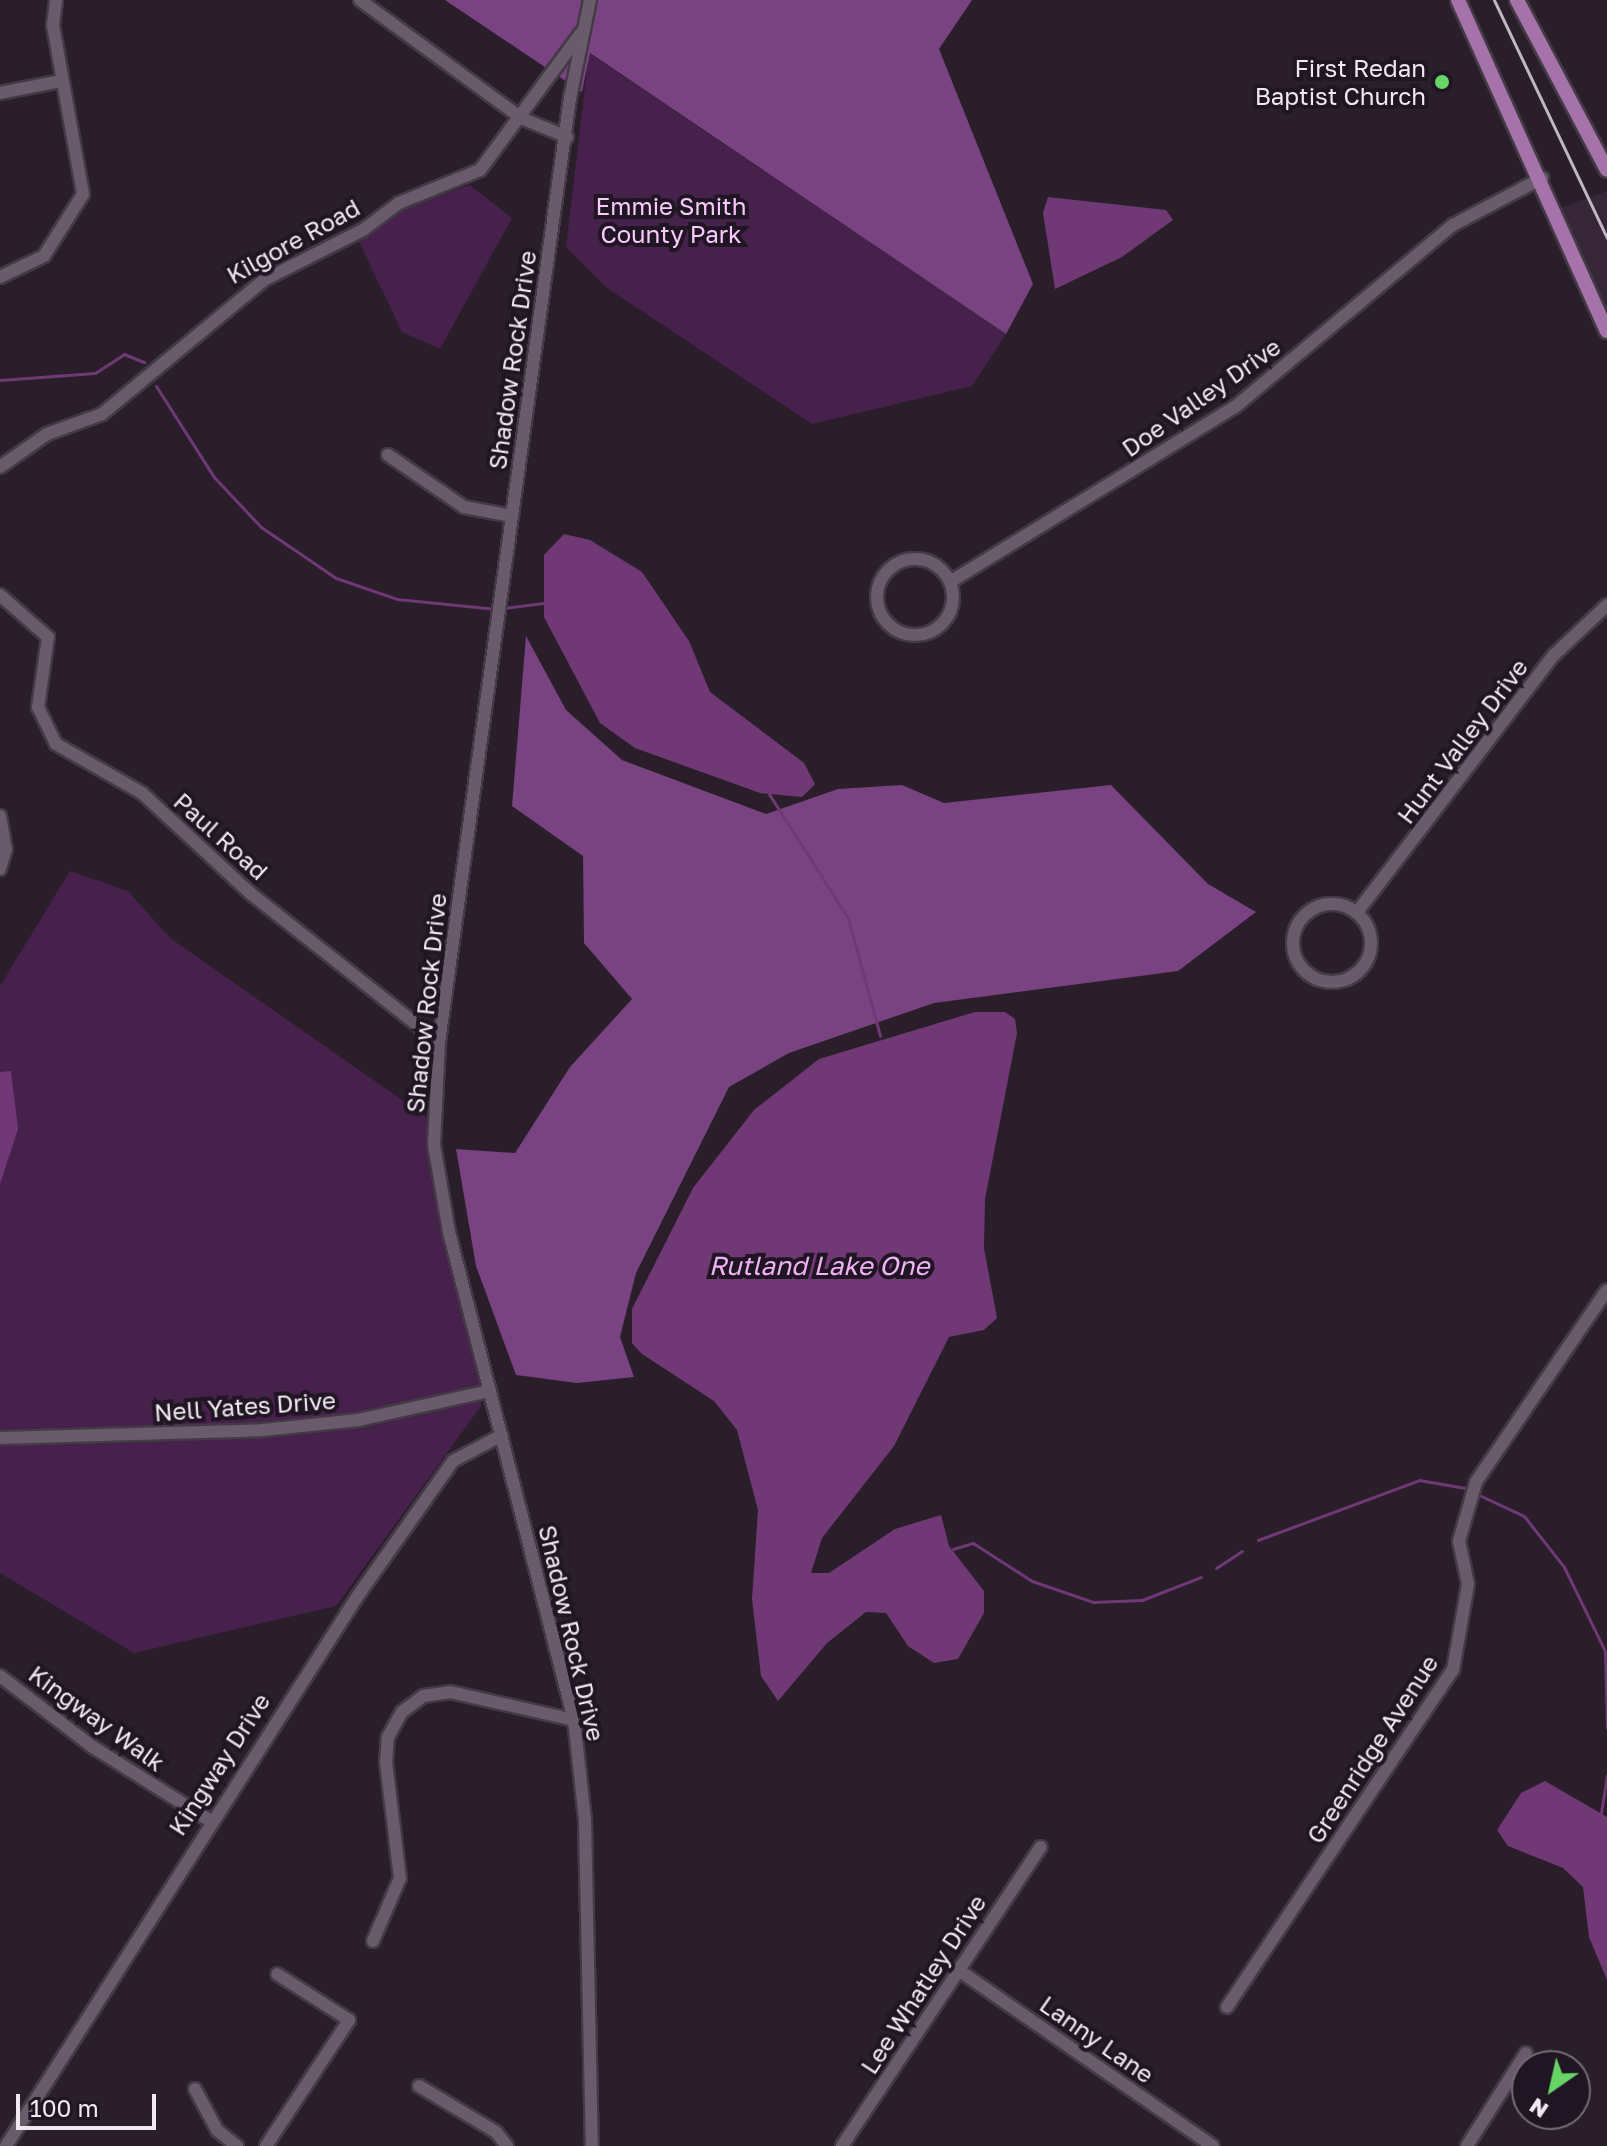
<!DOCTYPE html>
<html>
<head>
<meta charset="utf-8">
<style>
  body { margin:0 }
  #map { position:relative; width:1607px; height:2146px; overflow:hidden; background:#2a1e2b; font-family:"Golos Text",sans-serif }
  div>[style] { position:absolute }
  .built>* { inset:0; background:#362638 }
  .green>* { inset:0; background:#46214b }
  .forest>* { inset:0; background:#794280 }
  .water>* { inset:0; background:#703976 }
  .stream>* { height:3px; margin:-1.5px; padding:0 1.5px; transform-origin:1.5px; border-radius:1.5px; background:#703976 }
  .roads { filter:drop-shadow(2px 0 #433a45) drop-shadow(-2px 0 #433a45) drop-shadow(0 2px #433a45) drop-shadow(0 -2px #433a45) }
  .minor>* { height:12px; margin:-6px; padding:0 6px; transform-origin:6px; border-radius:6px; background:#695b6b }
  .minor>.ring { margin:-6px; padding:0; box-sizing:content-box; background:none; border:12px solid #695b6b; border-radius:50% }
  .major>* { height:14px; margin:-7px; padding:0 7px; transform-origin:7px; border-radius:7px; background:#a572aa }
  .rail>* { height:3px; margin:-1.5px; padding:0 1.5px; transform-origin:1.5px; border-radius:1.5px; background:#c0b7c1 }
  .dots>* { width:22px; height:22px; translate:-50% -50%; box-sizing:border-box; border:4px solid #201522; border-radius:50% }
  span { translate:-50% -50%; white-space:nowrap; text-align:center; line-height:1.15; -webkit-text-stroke:8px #201522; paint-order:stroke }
  .poi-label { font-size:24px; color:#f1e9f2 }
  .right { translate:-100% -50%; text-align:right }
  .park-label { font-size:24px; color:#facaff }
  .street-label { font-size:24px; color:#f1e9f2 }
  .water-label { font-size:26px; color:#f0b1f7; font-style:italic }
  .north { position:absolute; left:1511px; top:2050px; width:80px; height:80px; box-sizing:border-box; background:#201522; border:2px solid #746a75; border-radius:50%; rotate:214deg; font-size:22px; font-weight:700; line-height:32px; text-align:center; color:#f1e9f2 }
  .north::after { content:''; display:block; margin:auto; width:28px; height:36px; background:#67d466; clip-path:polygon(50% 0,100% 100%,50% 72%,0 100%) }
  .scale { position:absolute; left:16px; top:2094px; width:140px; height:36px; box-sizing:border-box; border:4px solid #f1e9f2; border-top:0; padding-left:10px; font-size:24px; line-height:28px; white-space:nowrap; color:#f1e9f2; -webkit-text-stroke:6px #201522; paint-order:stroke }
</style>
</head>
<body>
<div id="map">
  <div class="built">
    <i style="clip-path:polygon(1607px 191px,1607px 333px,1551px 212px)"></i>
  </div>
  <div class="green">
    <i style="clip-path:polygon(589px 53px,1006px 334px,972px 386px,812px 424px,607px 288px,566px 247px)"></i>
    <i style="clip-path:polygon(470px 185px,512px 218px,440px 349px,402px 332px,359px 242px,403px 208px)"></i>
    <i style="clip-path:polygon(70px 871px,128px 891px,170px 938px,435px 1123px,479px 1350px,481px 1406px,336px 1606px,134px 1653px,0 1573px,0 986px)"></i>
  </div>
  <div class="forest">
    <i style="clip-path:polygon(445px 0,972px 0,939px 49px,1033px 284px,1006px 334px,590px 53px,582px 92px)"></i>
    <i style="clip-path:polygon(526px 636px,566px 710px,622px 760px,766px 814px,838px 789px,902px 785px,944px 803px,1111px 785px,1208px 884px,1256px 912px,1178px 971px,934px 1003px,789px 1053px,729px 1087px,636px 1273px,620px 1337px,634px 1377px,577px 1383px,516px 1375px,476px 1266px,456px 1149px,515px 1153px,570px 1067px,632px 999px,584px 943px,583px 856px,512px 806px)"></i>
  </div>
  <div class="water">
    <i style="clip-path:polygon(1048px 197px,1166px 210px,1173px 220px,1122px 257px,1055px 289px,1043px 213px)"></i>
    <i style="clip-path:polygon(564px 534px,590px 540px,642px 572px,689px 641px,710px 692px,804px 763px,815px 784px,802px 797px,760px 793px,635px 748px,600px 723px,544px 617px,544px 555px)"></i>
    <i style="clip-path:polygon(975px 1012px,1005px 1012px,1015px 1019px,1017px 1033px,985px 1199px,984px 1248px,997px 1318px,984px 1330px,949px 1337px,894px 1446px,822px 1538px,811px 1573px,829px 1573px,895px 1529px,941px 1515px,949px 1546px,984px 1591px,984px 1613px,958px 1659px,934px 1663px,908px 1646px,886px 1613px,866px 1612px,827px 1643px,778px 1701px,761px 1676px,752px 1599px,758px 1510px,737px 1430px,714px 1401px,642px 1354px,632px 1343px,632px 1309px,693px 1188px,754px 1110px,819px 1059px)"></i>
    <i style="clip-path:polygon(11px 1071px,18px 1129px,0 1184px,0 1072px)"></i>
    <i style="clip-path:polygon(1545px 1781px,1607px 1817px,1607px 1980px,1589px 1937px,1583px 1887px,1563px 1868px,1508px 1846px,1497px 1830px,1521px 1793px)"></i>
  </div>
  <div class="stream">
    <i style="left:0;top:380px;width:95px;rotate:-4.2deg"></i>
    <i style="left:95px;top:373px;width:35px;rotate:-33deg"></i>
    <i style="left:124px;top:354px;width:22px;rotate:22deg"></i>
    <i style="left:156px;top:386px;width:108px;rotate:57.5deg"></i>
    <i style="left:214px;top:477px;width:69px;rotate:46.8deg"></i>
    <i style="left:261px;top:527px;width:91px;rotate:34.2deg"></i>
    <i style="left:336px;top:578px;width:65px;rotate:19deg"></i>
    <i style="left:397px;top:599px;width:100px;rotate:5.7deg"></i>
    <i style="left:504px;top:608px;width:40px;rotate:-7.1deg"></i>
    <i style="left:769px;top:794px;width:147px;rotate:57.5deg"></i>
    <i style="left:848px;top:918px;width:122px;rotate:74.8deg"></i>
    <i style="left:1479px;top:1495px;width:50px;rotate:25deg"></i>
    <i style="left:1524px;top:1516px;width:65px;rotate:51.9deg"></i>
    <i style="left:1564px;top:1567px;width:93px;rotate:64deg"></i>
    <i style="left:1605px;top:1651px;width:77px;rotate:88.5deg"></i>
    <i style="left:1258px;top:1540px;width:172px;rotate:-20.4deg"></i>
    <i style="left:1419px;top:1480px;width:47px;rotate:9.9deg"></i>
    <i style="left:953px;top:1549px;width:21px;rotate:-17deg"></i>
    <i style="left:973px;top:1543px;width:70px;rotate:32.8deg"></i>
    <i style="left:1032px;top:1581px;width:65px;rotate:19deg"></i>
    <i style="left:1093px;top:1602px;width:49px;rotate:-2.3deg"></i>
    <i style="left:1142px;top:1600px;width:63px;rotate:-21.3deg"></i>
    <i style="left:1216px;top:1568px;width:31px;rotate:-33deg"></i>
    <i style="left:1601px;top:1813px;width:39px;rotate:-81deg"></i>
  </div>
  <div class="roads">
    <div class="minor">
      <i style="left:360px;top:0;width:200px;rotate:36.2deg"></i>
      <i style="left:521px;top:118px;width:50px;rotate:22.4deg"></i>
      <i style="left:590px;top:0;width:100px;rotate:101.5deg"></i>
      <i style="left:570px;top:98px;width:953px;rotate:97.9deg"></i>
      <i style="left:439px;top:1042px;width:103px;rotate:92.8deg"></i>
      <i style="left:434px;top:1145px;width:88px;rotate:80.2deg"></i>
      <i style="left:449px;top:1232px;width:504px;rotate:75.63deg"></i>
      <i style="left:574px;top:1720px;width:101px;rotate:83.7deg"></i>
      <i style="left:585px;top:1820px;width:326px;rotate:88.8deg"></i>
      <i style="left:0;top:93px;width:62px;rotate:-11.1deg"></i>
      <i style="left:0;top:277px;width:49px;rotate:-25.5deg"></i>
      <i style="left:44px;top:256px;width:73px;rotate:-57.8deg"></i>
      <i style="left:83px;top:194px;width:172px;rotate:-100.1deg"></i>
      <i style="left:53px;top:25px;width:25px;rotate:-83deg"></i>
      <i style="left:388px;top:455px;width:92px;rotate:34.4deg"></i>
      <i style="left:464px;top:507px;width:49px;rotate:10.6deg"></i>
      <i style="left:0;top:467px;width:57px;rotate:-35.1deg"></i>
      <i style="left:47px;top:434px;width:59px;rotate:-20deg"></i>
      <i style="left:102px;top:414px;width:210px;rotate:-39.6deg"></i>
      <i style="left:264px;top:280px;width:111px;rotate:-26.8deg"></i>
      <i style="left:363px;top:230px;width:45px;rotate:-36.9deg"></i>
      <i style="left:399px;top:203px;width:87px;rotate:-22.2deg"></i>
      <i style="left:480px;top:170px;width:170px;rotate:-53.6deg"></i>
      <i class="ring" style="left:877px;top:559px;width:64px;height:64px"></i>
      <i style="left:950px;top:582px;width:334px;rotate:-31.6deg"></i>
      <i style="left:1235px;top:407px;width:284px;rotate:-39.9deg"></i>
      <i style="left:1453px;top:225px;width:101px;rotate:-27.8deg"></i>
      <i style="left:0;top:595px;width:64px;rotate:41.2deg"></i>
      <i style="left:48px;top:637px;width:71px;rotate:98.1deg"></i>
      <i style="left:38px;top:707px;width:41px;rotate:64.1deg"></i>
      <i style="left:56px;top:744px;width:99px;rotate:29.7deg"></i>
      <i style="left:142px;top:793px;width:147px;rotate:42.8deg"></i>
      <i style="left:250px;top:893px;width:241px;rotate:38.3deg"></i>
      <i style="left:0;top:816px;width:34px;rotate:80deg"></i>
      <i style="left:6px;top:849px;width:21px;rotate:107deg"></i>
      <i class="ring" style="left:1293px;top:904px;width:66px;height:66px"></i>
      <i style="left:1358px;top:911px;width:322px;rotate:-52.6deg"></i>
      <i style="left:1554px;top:655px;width:73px;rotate:-43.3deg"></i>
      <i style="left:0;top:1438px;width:263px;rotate:-1.7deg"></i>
      <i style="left:263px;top:1430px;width:96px;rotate:-6deg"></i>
      <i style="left:358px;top:1420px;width:135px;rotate:-12.4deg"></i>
      <i style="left:0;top:1676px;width:117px;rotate:37.4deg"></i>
      <i style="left:93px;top:1747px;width:137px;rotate:32.2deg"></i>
      <i style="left:373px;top:1941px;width:69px;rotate:-66.8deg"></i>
      <i style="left:400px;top:1878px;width:116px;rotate:-96.9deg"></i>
      <i style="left:386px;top:1763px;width:26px;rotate:-86deg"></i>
      <i style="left:388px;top:1737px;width:29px;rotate:-61deg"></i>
      <i style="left:402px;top:1712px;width:26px;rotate:-37deg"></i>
      <i style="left:423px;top:1696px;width:27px;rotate:-8deg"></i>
      <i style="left:450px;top:1692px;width:127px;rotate:12.7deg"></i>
      <i style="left:957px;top:1969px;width:311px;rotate:34.7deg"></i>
      <i style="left:1227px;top:2007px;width:406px;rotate:-56.2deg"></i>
      <i style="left:1453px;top:1670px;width:87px;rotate:-80.1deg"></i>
      <i style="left:1468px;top:1584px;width:44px;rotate:-101.8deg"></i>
      <i style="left:1459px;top:1541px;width:61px;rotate:-73.9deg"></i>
      <i style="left:1476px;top:1482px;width:232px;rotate:-55.7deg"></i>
      <i style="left:419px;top:2086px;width:90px;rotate:30.9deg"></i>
      <i style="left:496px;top:2132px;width:18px;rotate:52deg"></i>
      <i style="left:195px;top:2089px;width:47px;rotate:61.8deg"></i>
      <i style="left:217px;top:2130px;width:26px;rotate:39deg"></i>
      <i style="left:6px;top:2146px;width:652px;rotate:-57.41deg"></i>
      <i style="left:357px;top:1597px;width:166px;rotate:-54.8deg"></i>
      <i style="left:453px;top:1461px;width:55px;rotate:-28deg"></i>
      <i style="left:266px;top:2146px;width:151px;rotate:-56.6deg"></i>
      <i style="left:349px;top:2020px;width:85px;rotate:-147.4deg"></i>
      <i style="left:842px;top:2146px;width:359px;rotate:-56.4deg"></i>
      <i style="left:1467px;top:2146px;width:110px;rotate:-57.6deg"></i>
    </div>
    <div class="major">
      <i style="left:1458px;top:0;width:363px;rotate:65.8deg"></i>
      <i style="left:1517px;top:0;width:192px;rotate:62.1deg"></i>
    </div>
  </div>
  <div class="rail">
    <i style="left:1494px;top:0;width:263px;rotate:64.6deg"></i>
  </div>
  <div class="dots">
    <i style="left:1442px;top:82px;background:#67d466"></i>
  </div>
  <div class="poi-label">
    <span class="right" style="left:1426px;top:82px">First Redan<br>Baptist Church</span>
  </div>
  <div class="park-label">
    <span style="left:671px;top:220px">Emmie Smith<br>County Park</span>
  </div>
  <div class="street-label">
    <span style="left:293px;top:241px;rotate:-29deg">Kilgore Road</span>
    <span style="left:512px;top:360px;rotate:-82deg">Shadow Rock Drive</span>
    <span style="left:1201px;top:397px;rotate:-35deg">Doe Valley Drive</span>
    <span style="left:1462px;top:741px;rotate:-53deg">Hunt Valley Drive</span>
    <span style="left:221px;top:836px;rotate:42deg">Paul Road</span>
    <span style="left:426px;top:1003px;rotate:-84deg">Shadow Rock Drive</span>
    <span style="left:245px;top:1406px;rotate:-4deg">Nell Yates Drive</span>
    <span style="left:572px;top:1633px;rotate:77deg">Shadow Rock Drive</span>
    <span style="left:97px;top:1718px;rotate:36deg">Kingway Walk</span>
    <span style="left:1372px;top:1749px;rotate:-57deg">Greenridge Avenue</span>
    <span style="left:219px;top:1764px;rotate:-57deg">Kingway Drive</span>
    <span style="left:923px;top:1984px;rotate:-57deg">Lee Whatley Drive</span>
    <span style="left:1097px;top:2039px;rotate:35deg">Lanny Lane</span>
  </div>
  <div class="water-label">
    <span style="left:819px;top:1266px">Rutland Lake One</span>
  </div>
  <div class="north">N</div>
  <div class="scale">100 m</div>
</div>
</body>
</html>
